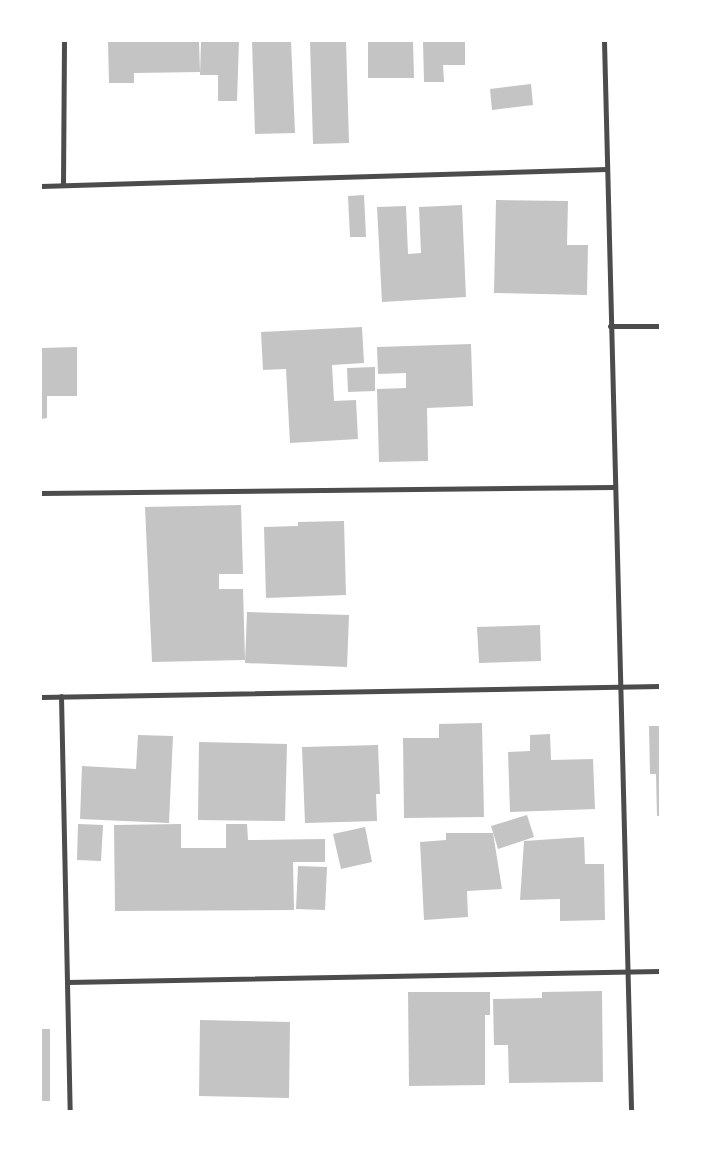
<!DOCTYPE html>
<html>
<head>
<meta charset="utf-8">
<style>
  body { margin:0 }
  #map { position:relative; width:701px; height:1152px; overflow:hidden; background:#fff; font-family:Rubik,sans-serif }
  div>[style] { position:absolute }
  .building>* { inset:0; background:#c4c4c4 }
  .minor>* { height:5px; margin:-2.5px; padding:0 2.5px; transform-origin:2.5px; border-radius:2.5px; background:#4c4c4c }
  span { translate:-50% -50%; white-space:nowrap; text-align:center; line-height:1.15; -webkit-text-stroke:4px #fff; paint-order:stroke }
  .frame { position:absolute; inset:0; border:42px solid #fff; pointer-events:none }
</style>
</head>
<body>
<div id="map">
  <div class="building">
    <i style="clip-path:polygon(108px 41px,199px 41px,200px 72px,134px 73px,134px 83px,109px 83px)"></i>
    <i style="clip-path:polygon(201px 41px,239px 41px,237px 101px,218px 101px,218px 75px,200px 75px)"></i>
    <i style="clip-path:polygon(252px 41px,291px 41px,295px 133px,255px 134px)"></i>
    <i style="clip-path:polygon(310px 41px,346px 41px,349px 143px,313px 144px)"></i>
    <i style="clip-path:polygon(368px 41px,413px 41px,414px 78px,368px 78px)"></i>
    <i style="clip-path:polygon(423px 41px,465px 41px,465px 65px,443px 65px,444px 82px,424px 82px)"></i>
    <i style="clip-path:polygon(531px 84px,533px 105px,492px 110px,490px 89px)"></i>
    <i style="clip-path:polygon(364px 195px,366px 237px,350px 237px,348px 196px)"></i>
    <i style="clip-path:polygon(496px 200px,568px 201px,567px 245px,588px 245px,587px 295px,494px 293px)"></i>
    <i style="clip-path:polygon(462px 205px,466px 297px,382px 302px,377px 207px,406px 206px,408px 254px,421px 253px,419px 207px)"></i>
    <i style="clip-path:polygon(362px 327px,364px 363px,332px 365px,334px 401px,356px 400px,358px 439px,290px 443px,286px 369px,263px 370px,261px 332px)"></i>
    <i style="clip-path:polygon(471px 344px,473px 406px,427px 408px,428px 461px,379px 462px,377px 389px,406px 388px,406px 373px,378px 374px,377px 347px)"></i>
    <i style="clip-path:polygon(77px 347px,77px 396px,47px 396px,47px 418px,41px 419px,41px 348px)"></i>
    <i style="clip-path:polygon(375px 367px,375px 391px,348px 392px,347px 368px)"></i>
    <i style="clip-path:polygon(241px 505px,243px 574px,219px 574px,219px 589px,243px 589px,245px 660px,152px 662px,145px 507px)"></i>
    <i style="clip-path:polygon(344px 521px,346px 595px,266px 598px,264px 527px,298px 526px,298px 522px)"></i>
    <i style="clip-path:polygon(247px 612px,349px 615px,347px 667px,245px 663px)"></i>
    <i style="clip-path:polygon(540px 625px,541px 661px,479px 663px,477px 627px)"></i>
    <i style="clip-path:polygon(482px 723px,484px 817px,404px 818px,403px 738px,439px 738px,439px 724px)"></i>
    <i style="clip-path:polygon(649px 726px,660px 726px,660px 816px,657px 816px,656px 774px,650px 774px)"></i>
    <i style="clip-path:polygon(550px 734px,551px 760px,593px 759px,595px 809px,510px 812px,508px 752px,530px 751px,530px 735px)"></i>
    <i style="clip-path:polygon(138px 735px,173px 736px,169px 823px,80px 819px,82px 766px,136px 769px)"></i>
    <i style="clip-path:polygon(199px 742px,287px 744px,285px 821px,198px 820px)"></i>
    <i style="clip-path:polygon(378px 745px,380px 794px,376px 794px,377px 821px,305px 823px,302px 747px)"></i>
    <i style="clip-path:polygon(527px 815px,534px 837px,498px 849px,491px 826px)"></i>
    <i style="clip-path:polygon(78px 824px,103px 825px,101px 861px,77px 860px)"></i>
    <i style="clip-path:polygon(181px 824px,181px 848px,226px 848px,226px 824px,247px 824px,248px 840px,325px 839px,325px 862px,293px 862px,294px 910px,115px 911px,114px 825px)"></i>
    <i style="clip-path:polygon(365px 827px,372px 862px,341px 869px,333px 834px)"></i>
    <i style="clip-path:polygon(446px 833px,493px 833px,502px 889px,467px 891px,468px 917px,424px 920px,420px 842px,446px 840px)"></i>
    <i style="clip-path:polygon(584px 837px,585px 864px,604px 864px,605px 920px,560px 921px,560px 899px,520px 900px,524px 841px)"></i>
    <i style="clip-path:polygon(298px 866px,327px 867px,325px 910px,296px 909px)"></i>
    <i style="clip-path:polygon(602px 991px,603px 1082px,509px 1083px,508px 1045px,494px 1045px,493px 999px,542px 998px,542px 992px)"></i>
    <i style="clip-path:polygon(408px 992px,490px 992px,490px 1015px,485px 1015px,485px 1085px,409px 1086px)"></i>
    <i style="clip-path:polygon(200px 1020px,290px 1022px,289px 1098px,199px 1096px)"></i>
    <i style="clip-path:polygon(41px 1029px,50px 1029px,50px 1101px,41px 1101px)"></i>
  </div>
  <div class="minor">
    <i style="left:604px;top:41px;width:1070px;rotate:88.55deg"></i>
    <i style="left:63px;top:185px;width:144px;rotate:-89.6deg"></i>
    <i style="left:41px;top:186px;width:566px;rotate:-1.72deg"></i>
    <i style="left:610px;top:326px;width:50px"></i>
    <i style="left:41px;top:493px;width:573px;rotate:-0.6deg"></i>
    <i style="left:61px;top:696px;width:415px;rotate:88.8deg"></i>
    <i style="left:41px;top:697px;width:619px;rotate:-1.02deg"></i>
    <i style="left:67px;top:982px;width:593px;rotate:-1.06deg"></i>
  </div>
  <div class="frame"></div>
</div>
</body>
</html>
